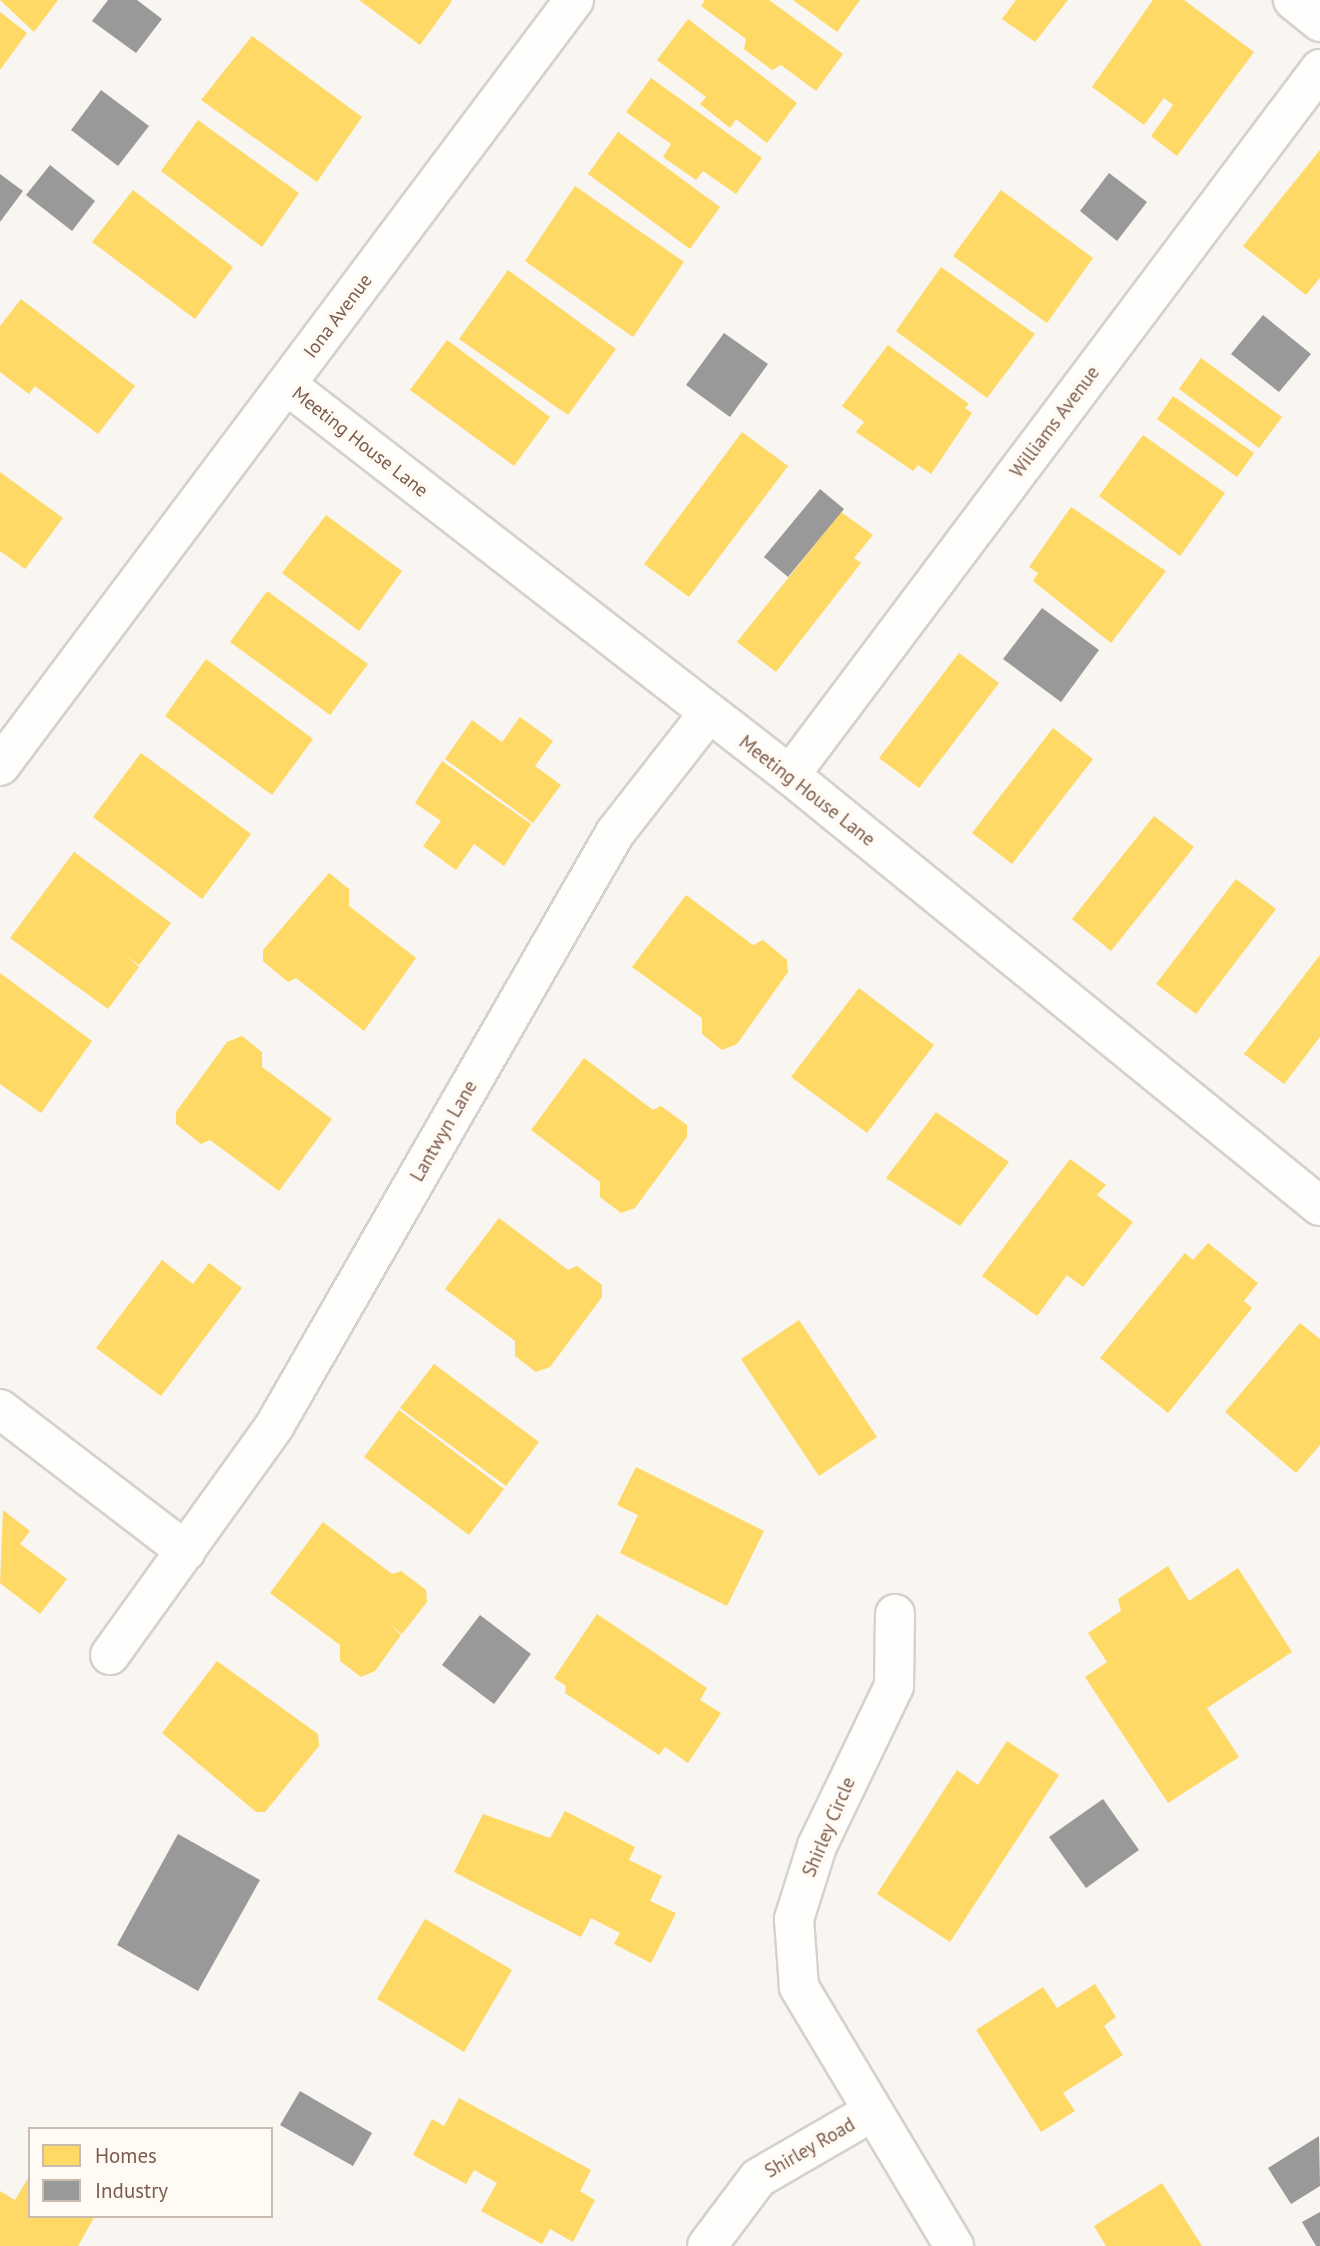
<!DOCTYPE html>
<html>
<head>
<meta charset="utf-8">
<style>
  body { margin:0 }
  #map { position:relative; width:1320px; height:2246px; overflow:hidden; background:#f9f5f0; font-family:"PT Sans",sans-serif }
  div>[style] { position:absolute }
  .homes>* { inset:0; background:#ffd966 }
  .industry>* { inset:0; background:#999 }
  .roads { filter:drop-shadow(2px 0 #d7d1cb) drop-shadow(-2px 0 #d7d1cb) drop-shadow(0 2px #d7d1cb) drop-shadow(0 -2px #d7d1cb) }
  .minor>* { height:38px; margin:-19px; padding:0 19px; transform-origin:19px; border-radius:19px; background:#fefefd }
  span { translate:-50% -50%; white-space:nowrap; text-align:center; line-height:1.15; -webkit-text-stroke:7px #fffaf3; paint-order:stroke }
  .street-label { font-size:19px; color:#7a5c4d }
  .legend { position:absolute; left:28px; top:2127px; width:245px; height:91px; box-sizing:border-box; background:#fffaf3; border:2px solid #cabbb1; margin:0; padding:9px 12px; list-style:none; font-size:21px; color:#7a5c4d }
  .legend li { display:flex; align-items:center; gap:14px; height:35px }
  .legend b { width:35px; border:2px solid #cabbb1 }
</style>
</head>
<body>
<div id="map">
  <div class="homes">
    <i style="clip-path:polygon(0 0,58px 0,34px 32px)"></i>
    <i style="clip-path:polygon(359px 0,450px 0,452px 1px,420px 45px)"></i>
    <i style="clip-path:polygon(705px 0,769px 0,843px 54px,816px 91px,781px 65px,772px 70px,744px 49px,746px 39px,701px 6px)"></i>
    <i style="clip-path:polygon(793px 0,860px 0,837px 32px)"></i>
    <i style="clip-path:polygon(1016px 0,1068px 0,1035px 42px,1002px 19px)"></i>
    <i style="clip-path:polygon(1153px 0,1184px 0,1254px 52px,1177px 156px,1151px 136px,1173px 105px,1164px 98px,1144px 125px,1092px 87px)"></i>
    <i style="clip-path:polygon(0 12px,27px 33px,0 70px)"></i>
    <i style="clip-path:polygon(688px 19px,797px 103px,767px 143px,736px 119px,730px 128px,700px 104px,706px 97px,657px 60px)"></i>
    <i style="clip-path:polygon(252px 36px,362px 117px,317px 182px,201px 100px)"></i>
    <i style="clip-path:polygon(651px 78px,762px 158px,736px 194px,703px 171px,696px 180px,663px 157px,671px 144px,626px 112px)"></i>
    <i style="clip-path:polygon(198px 120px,299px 193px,262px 247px,161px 171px)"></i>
    <i style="clip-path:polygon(618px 132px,720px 207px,690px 249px,588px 174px)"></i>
    <i style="clip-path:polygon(1320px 150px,1320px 278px,1306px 295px,1243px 246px)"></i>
    <i style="clip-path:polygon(575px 186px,684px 262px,633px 337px,525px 261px)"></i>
    <i style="clip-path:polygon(133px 190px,233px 267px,195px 319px,92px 242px)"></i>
    <i style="clip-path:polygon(1001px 190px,1093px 258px,1047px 323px,953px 256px)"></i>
    <i style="clip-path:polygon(941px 267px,1035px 334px,987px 398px,896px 331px)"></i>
    <i style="clip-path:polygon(508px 270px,616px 349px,568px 415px,459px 339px)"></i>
    <i style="clip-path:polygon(21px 299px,135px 386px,98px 434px,35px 386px,29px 394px,0 372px,0 326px)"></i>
    <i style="clip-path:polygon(447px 340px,550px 417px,514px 466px,410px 390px)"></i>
    <i style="clip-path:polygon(888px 345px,969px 404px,965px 408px,972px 413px,931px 474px,918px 465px,913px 471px,856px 432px,864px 422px,842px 406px)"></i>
    <i style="clip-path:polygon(1201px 358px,1282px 417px,1259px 448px,1179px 389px)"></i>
    <i style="clip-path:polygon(1173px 396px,1254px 453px,1237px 477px,1157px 419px)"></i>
    <i style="clip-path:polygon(742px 432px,788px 466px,689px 597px,644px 564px)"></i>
    <i style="clip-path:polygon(1143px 435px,1225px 493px,1180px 556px,1099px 496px)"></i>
    <i style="clip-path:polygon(0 472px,63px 518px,25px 569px,0 551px)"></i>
    <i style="clip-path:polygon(1071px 507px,1166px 571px,1111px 643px,1033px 581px,1038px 573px,1029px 567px)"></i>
    <i style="clip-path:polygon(841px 512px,873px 535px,854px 558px,861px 563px,776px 672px,737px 642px)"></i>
    <i style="clip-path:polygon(326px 515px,402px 571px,359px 631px,282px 573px)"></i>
    <i style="clip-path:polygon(267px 591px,368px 664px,330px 715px,230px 642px)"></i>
    <i style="clip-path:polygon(959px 653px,999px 683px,919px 788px,879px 758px)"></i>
    <i style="clip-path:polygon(206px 659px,313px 739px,272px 795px,165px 716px)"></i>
    <i style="clip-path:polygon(520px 717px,553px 741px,535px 766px,561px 785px,533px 823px,445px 759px,472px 720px,502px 742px)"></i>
    <i style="clip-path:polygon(1053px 728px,1093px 759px,1012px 864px,972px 833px)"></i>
    <i style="clip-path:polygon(141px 753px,251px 834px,202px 899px,93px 817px)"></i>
    <i style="clip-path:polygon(442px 761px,531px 824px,504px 866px,474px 844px,456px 870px,423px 846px,441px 821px,415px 803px)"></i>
    <i style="clip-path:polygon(1154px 816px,1194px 847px,1111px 951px,1072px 919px)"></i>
    <i style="clip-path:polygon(74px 852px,171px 923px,139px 965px,127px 956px,139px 967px,108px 1009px,10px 938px)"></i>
    <i style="clip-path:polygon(329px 873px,349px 889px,349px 906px,416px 958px,364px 1031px,296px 978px,288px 982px,263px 961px,263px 950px)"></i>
    <i style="clip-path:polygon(1236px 879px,1276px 909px,1196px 1014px,1156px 984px)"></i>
    <i style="clip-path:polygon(686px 895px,753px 945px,763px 940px,787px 960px,788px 972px,737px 1044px,722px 1050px,702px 1034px,702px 1018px,632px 967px)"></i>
    <i style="clip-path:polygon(1320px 955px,1320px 1037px,1284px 1084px,1244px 1054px)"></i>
    <i style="clip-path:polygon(0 973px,92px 1041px,41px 1113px,0 1084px)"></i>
    <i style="clip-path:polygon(859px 988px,934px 1045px,867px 1133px,791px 1077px)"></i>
    <i style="clip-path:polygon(242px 1036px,262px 1052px,262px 1067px,332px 1119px,279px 1191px,210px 1140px,201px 1144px,176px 1124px,176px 1112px,227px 1042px)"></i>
    <i style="clip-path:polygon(584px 1058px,653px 1110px,661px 1106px,687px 1125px,687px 1137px,635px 1208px,621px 1213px,600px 1197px,600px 1182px,531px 1130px)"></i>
    <i style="clip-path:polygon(936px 1112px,1009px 1162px,960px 1226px,886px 1178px)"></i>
    <i style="clip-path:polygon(1070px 1159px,1106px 1185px,1097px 1195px,1133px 1222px,1083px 1287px,1067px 1275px,1037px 1316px,982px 1276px)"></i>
    <i style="clip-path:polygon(499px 1218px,568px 1270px,577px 1266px,602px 1285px,602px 1297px,550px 1367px,536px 1372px,515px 1356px,515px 1341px,445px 1289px)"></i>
    <i style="clip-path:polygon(1208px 1243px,1258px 1283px,1244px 1301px,1252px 1308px,1168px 1413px,1100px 1358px,1185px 1253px,1193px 1260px)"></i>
    <i style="clip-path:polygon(162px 1260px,193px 1284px,209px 1263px,242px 1288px,161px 1396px,96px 1348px)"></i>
    <i style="clip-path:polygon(799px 1320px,877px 1437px,819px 1476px,741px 1359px)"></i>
    <i style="clip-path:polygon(1300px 1323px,1320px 1339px,1320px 1445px,1296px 1473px,1225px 1412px)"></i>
    <i style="clip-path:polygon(434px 1364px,539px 1442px,506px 1486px,400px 1408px)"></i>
    <i style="clip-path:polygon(399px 1410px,504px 1489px,469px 1535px,364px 1457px)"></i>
    <i style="clip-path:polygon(636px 1467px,764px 1531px,727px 1606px,620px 1553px,638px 1515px,617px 1505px)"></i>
    <i style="clip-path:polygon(3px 1510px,30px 1531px,20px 1544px,67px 1579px,40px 1614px,0 1583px)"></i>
    <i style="clip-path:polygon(323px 1522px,392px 1574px,401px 1571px,426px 1590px,427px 1602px,402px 1634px,389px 1624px,401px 1635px,375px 1671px,361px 1677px,340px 1661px,340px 1645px,270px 1593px)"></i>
    <i style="clip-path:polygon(1168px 1566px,1189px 1601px,1238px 1568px,1292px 1652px,1207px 1708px,1239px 1757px,1168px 1803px,1085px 1677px,1107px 1662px,1088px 1633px,1121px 1611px,1118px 1599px)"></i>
    <i style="clip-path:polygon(597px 1614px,707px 1688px,700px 1700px,721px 1713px,688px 1763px,665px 1747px,659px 1755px,565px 1693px,566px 1686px,554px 1678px)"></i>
    <i style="clip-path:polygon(217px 1661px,318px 1734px,319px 1746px,265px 1812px,256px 1812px,162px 1733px)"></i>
    <i style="clip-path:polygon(1007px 1741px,1059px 1775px,950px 1942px,877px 1894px,957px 1770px,978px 1785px)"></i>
    <i style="clip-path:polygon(565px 1811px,635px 1847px,629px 1860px,662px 1876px,650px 1901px,676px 1913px,651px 1963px,614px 1944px,620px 1933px,591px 1918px,581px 1937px,454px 1872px,483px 1814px,550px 1838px)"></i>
    <i style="clip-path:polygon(425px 1919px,512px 1970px,464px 2052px,377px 1999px)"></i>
    <i style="clip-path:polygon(1095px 1984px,1116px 2017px,1104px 2026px,1123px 2055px,1063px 2093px,1075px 2111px,1041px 2132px,976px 2030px,1043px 1987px,1057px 2008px)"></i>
    <i style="clip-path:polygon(459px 2098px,591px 2170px,580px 2191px,595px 2200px,573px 2242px,550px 2229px,542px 2244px,481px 2211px,497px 2183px,474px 2170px,466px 2184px,413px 2155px,432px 2119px,444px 2126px)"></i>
    <i style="clip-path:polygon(30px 2175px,30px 2216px,95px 2216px,78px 2246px,0 2246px,0 2191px,15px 2200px)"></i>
    <i style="clip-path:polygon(1162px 2183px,1202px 2246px,1106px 2246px,1094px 2226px)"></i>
  </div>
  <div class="industry">
    <i style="clip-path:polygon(108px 0,137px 0,162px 19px,136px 53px,92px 21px)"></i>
    <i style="clip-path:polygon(101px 90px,149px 126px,118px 166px,71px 130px)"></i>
    <i style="clip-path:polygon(50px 165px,95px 201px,72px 231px,26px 195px)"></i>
    <i style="clip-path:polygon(1109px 173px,1147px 202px,1117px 241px,1080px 211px)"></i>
    <i style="clip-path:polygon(0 174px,23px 191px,0 222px)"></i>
    <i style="clip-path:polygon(1263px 315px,1311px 354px,1279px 392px,1231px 354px)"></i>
    <i style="clip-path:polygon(724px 333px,768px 364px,730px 417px,686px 385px)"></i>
    <i style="clip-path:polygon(820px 489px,844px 509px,788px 577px,764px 557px)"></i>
    <i style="clip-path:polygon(1042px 608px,1099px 650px,1061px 702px,1003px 659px)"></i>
    <i style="clip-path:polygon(480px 1615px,531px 1654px,494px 1704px,442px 1665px)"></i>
    <i style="clip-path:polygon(1103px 1799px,1139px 1850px,1086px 1888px,1049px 1837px)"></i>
    <i style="clip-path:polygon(178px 1834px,260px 1880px,198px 1991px,117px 1945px)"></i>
    <i style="clip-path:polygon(300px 2091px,372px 2133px,353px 2166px,280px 2125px)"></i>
    <i style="clip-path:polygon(1319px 2136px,1320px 2186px,1291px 2204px,1268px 2168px)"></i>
    <i style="clip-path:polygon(1320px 2212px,1320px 2246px,1316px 2246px,1302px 2222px)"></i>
  </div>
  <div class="roads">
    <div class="minor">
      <i style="left:1293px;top:0;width:35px;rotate:39deg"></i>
      <i style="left:287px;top:385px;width:636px;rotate:37.79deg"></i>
      <i style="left:790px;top:775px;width:683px;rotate:39.12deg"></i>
      <i style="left:0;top:766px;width:957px;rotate:-53.15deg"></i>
      <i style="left:790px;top:775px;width:883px;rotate:-53.1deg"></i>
      <i style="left:0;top:1409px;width:234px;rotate:37.4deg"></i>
      <i style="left:895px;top:1614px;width:72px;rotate:90.8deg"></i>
      <i style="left:894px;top:1686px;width:178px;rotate:115.7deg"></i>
      <i style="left:817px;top:1846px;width:77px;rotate:107.5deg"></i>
      <i style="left:794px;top:1919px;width:68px;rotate:85.8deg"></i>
      <i style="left:799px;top:1987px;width:302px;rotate:59.1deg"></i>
      <i style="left:110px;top:1655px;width:283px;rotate:-54.3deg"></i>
      <i style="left:275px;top:1425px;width:683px;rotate:-60.13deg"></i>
      <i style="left:615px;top:833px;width:151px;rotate:-52deg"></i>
      <i style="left:707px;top:2246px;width:85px;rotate:-53.1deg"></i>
      <i style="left:758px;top:2178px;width:132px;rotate:-30.1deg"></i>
    </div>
  </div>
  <div class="street-label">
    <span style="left:338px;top:316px;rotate:-53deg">Iona Avenue</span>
    <span style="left:1055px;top:422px;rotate:-53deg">Williams Avenue</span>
    <span style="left:360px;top:442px;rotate:38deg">Meeting House Lane</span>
    <span style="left:807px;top:791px;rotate:38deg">Meeting House Lane</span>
    <span style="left:444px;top:1131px;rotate:-60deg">Lantwyn Lane</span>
    <span style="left:829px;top:1827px;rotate:-67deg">Shirley Circle</span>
    <span style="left:810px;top:2148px;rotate:-30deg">Shirley Road</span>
  </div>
  <ul class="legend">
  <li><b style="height:19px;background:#ffd966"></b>Homes</li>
  <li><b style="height:19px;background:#999"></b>Industry</li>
  </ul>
</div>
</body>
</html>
